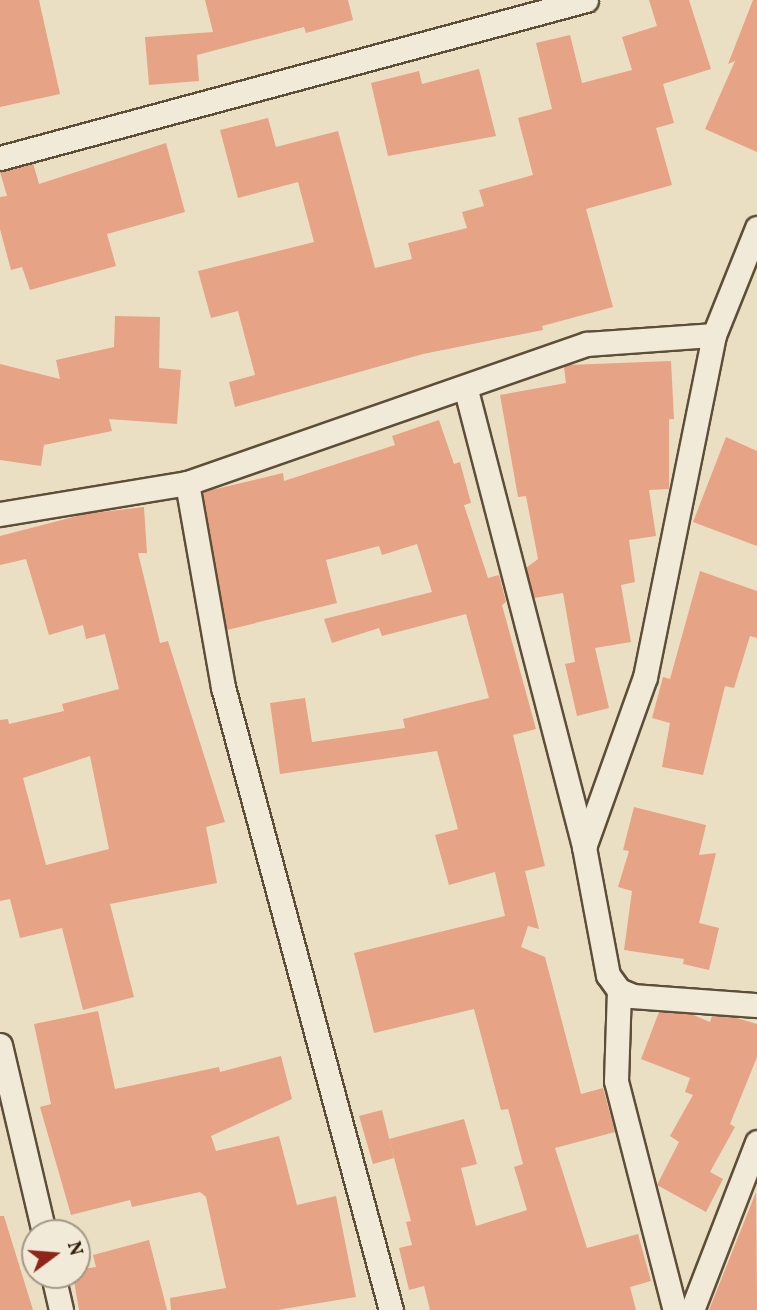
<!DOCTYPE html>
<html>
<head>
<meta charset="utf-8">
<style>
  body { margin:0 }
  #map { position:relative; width:757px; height:1310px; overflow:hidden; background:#ebdfc3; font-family:Vollkorn,serif }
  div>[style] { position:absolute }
  .building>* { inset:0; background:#e6a385 }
  .roads { filter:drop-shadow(2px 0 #5d4e38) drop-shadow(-2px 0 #5d4e38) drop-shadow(0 2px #5d4e38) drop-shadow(0 -2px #5d4e38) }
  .minor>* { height:23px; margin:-11.5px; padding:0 11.5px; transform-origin:11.5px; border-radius:11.5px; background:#f2ead8 }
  span { translate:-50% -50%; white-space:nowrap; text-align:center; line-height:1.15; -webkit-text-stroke:5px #f2ead8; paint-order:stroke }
  .north { position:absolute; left:21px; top:1219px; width:70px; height:70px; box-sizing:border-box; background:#f2ead8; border:2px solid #a49885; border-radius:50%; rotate:74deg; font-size:19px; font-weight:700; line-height:28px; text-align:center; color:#2e1e09 }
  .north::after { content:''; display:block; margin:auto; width:24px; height:32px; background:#8f2418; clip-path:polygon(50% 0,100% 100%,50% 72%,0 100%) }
</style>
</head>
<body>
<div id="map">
  <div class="building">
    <i style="clip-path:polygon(0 0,39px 0,60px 94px,0 107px)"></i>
    <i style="clip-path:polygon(205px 0,348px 0,353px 20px,306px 33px,304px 27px,197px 55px,199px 81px,149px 85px,145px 37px,213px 32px)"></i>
    <i style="clip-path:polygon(649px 0,689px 0,711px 69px,663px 84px,674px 123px,656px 128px,672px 185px,586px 209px,613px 307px,542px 326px,543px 330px,423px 354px,235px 407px,229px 382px,255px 375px,238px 311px,211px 318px,198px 271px,314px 242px,298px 182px,238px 198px,220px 130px,268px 118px,276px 147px,338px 131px,375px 268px,412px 259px,408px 243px,467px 228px,462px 212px,484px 206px,479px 190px,533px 175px,518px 118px,552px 109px,536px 43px,570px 35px,582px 83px,632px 70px,622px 37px,657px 26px)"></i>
    <i style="clip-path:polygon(753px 0,757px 0,757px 152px,705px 129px,735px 61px,728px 64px)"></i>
    <i style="clip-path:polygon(479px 69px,496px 136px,388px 156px,371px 83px,419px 71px,422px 84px)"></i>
    <i style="clip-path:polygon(166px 143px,185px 212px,107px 234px,116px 266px,30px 290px,22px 267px,11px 270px,0 229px,0 197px,7px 196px,0 172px,33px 163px,39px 184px)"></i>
    <i style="clip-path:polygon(115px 316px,160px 317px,159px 368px,181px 370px,177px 424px,109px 419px,112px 431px,44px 445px,41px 466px,0 460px,0 364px,60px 379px,56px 360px,114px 347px)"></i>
    <i style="clip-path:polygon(671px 361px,674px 419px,669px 419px,669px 489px,649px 490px,656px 536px,629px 540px,635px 582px,621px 585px,631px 642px,595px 648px,609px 708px,577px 716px,565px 664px,575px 662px,563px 593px,534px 598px,526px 568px,538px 559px,526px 496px,518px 497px,500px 395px,566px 383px,564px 367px,568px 365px)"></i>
    <i style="clip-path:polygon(439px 420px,454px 464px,460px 462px,471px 503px,464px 505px,488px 578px,499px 575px,506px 602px,502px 605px,536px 729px,513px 735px,545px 866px,525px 871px,539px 929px,528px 926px,521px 947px,545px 957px,581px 1094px,603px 1088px,615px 1132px,555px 1148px,587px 1248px,638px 1234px,651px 1281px,630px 1287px,636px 1310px,430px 1310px,424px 1286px,409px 1290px,399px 1248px,412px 1245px,406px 1222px,411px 1221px,389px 1139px,464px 1119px,477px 1164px,461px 1168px,476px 1226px,527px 1210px,514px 1167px,523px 1164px,508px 1109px,501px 1110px,474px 1009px,374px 1033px,354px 953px,505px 916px,495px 872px,449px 885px,435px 835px,458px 829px,437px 751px,280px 774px,270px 703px,305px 698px,312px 742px,405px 728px,403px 719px,489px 698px,466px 614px,382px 636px,379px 628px,332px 643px,324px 619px,432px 592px,417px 544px,382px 555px,379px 546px,326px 560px,337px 603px,227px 630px,203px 492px,283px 473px,284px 481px,395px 445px,392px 436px)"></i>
    <i style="clip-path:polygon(726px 437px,757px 451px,757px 546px,693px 522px)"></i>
    <i style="clip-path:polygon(evenodd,144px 507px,147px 553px,138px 553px,160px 643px,168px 641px,225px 822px,206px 827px,217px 883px,110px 904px,134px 997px,83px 1010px,62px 928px,20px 938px,10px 899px,0 901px,0 720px,8px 719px,9px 724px,64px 711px,62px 704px,119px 689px,105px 634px,86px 639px,83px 625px,49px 635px,26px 559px,0 565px,0 536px,85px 514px,144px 507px,90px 756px,109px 849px,46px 865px,23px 778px,90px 756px)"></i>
    <i style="clip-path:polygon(700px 571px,757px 591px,757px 638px,750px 636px,734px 688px,725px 686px,703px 775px,662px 767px,670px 723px,652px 718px,663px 677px,670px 679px)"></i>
    <i style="clip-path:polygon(634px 807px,706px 825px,699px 855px,716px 853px,699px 923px,719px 928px,709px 970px,683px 964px,684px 959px,624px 950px,632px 891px,618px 887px,629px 851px,623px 850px)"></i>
    <i style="clip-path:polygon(98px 1011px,115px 1089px,219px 1067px,220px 1072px,281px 1056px,292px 1099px,211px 1136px,216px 1151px,279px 1136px,297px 1205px,336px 1196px,356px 1297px,277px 1310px,171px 1310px,170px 1298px,226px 1288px,206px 1197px,200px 1192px,132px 1207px,130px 1200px,71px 1215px,40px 1107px,51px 1104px,34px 1024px)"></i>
    <i style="clip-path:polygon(659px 1012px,691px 1014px,710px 1022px,712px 1016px,737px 1018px,757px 1024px,757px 1057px,730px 1124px,735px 1127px,710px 1172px,723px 1179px,706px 1212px,657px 1185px,679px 1142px,670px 1136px,693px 1095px,685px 1092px,690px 1078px,641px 1059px)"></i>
    <i style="clip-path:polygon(382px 1110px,394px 1158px,373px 1164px,359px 1116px)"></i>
    <i style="clip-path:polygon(756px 1192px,757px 1310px,709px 1310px)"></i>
    <i style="clip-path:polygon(0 1216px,4px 1216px,33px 1310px,0 1310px)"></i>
    <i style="clip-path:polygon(149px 1240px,167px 1310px,79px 1310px,73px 1275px,77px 1270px,96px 1267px,93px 1255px)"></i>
  </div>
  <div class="roads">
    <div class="minor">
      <i style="left:0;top:158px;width:607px;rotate:-15.09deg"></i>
      <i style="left:757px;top:228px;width:115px;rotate:111.9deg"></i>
      <i style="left:714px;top:335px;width:349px;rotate:101.4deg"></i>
      <i style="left:645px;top:677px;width:181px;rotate:109.7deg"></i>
      <i style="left:584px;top:847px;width:130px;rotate:79.4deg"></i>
      <i style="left:608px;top:975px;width:19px;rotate:54deg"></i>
      <i style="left:619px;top:990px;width:15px;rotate:23deg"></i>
      <i style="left:633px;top:996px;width:124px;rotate:4.2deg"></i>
      <i style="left:466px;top:390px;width:472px;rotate:75.5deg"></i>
      <i style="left:187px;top:483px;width:207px;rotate:80deg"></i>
      <i style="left:223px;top:687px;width:645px;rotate:74.91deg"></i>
      <i style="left:0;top:514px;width:190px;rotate:-9.4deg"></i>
      <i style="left:187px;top:483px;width:423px;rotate:-19.2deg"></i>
      <i style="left:587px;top:344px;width:127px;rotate:-4.1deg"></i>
      <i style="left:619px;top:990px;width:91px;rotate:91.9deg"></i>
      <i style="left:616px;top:1081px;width:236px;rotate:75.6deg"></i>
      <i style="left:0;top:1045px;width:193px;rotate:76.8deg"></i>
      <i style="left:53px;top:1275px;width:36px;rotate:77deg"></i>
      <i style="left:692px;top:1310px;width:180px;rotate:-68.8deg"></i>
    </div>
  </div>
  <div class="north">N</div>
</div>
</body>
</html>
